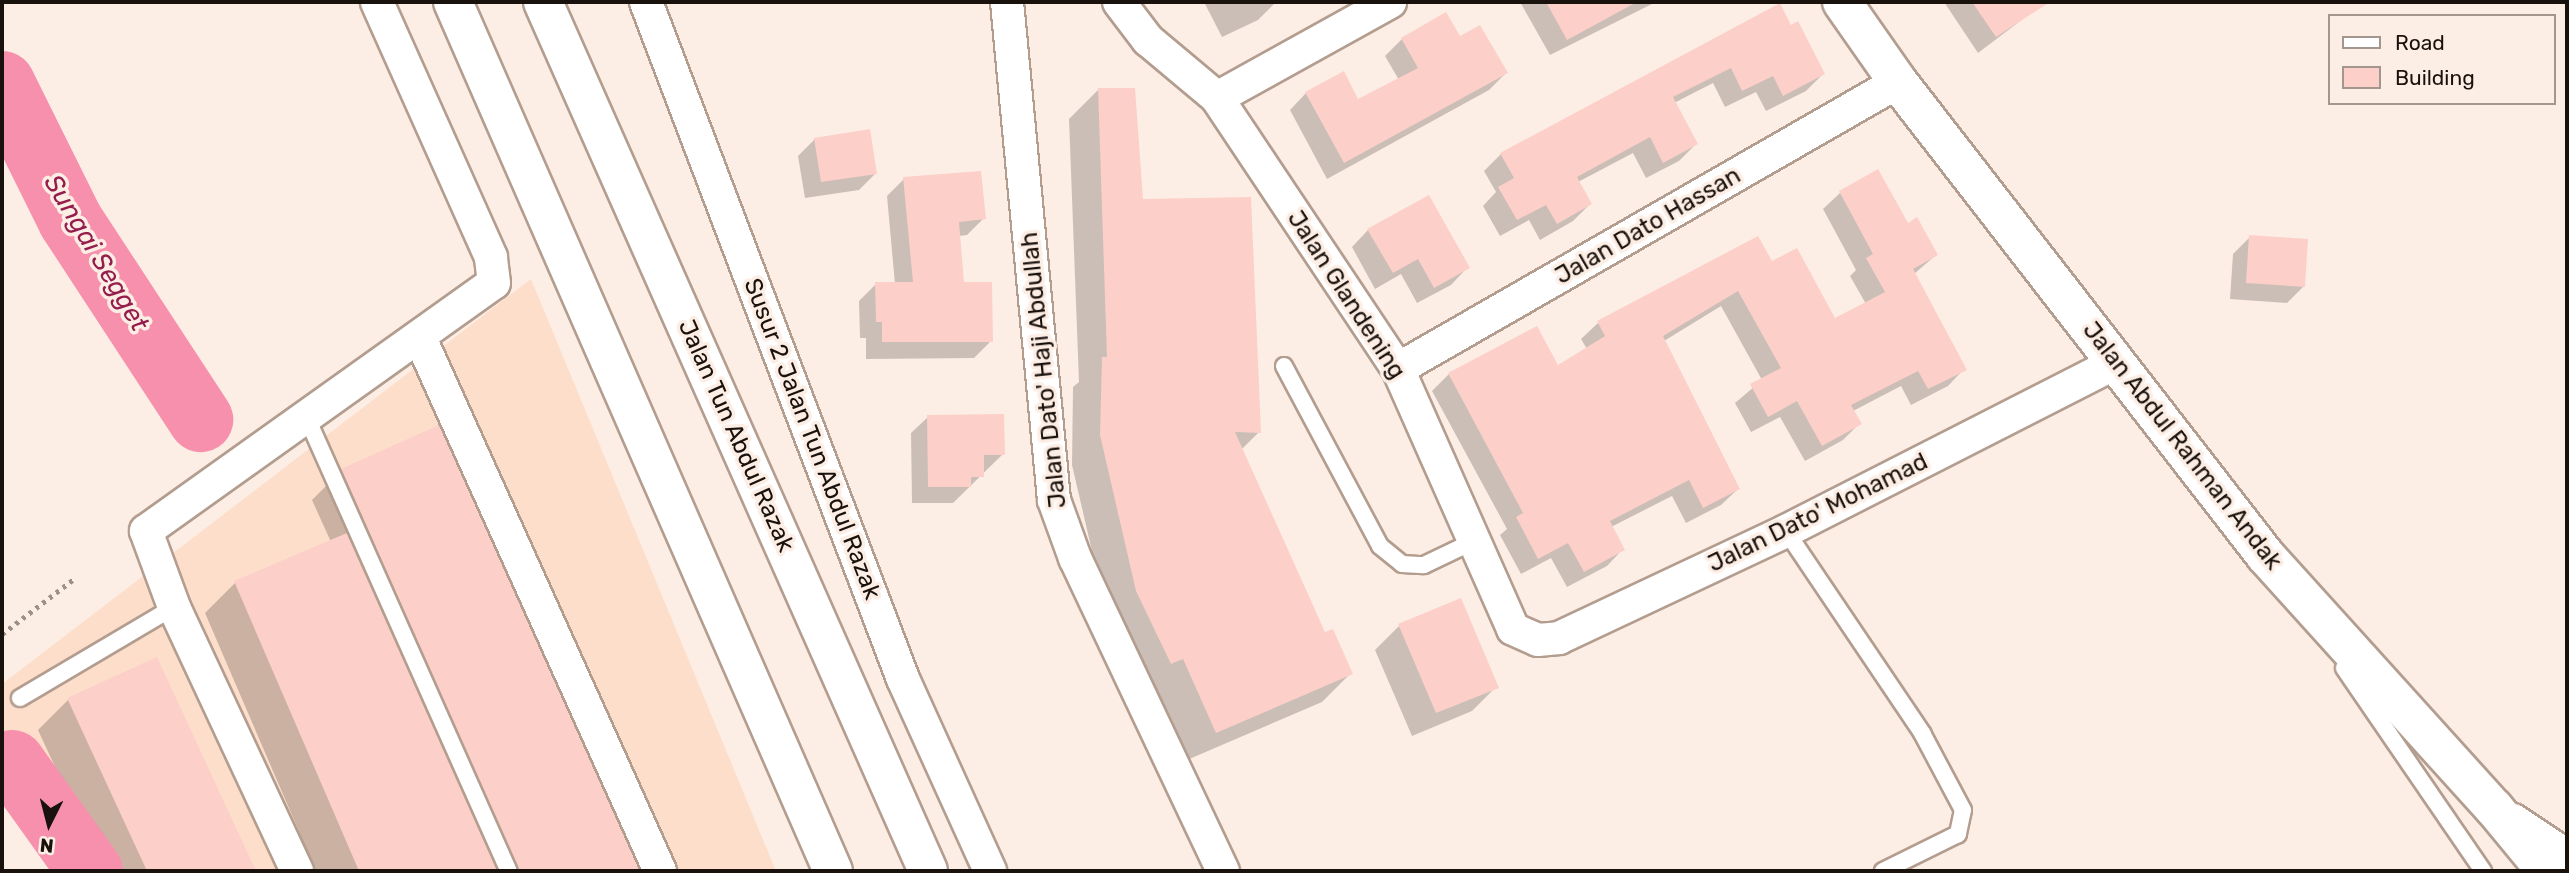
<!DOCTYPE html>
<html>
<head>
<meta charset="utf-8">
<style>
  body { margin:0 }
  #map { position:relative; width:2569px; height:873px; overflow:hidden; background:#fdeee5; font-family:Rubik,sans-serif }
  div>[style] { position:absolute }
  .built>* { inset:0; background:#fddecb }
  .shadow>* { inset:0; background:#0003 }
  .river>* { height:65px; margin:-32.5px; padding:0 32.5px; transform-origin:32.5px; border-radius:32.5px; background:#f790ad }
  .building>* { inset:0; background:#fccfc9 }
  .path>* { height:4.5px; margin-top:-2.25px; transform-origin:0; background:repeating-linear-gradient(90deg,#9c9089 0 3.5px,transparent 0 8.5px) }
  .roads { filter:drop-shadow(2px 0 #b39d8f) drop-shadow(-2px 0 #b39d8f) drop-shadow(0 2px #b39d8f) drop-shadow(0 -2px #b39d8f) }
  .service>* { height:16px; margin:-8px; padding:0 8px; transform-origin:8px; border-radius:8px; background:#fff }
  .minor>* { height:32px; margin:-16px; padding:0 16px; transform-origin:16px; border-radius:16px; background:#fff }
  .tertiary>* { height:38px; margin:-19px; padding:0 19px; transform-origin:19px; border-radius:19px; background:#fff }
  .trunk>* { height:38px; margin:-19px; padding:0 19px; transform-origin:19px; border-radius:19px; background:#fff }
  span { translate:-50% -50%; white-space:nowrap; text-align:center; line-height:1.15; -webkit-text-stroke:7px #fdeee5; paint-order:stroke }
  .street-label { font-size:24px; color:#19110c }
  .water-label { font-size:26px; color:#951d4d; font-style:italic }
  .frame { position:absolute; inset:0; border:4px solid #19110c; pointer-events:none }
  .legend { position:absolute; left:2328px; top:14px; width:228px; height:91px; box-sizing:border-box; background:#fdeee5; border:2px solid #a2968e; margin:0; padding:9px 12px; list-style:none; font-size:21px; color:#19110c }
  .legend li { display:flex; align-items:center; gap:14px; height:35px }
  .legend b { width:35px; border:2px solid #a2968e }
  .north { position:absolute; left:14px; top:789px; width:70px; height:70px; -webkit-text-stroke:5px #fdeee5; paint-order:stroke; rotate:186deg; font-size:19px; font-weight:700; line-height:28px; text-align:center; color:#19110c }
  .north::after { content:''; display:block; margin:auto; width:24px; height:32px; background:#19110c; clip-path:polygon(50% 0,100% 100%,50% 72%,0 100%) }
</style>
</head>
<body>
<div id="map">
  <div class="built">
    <i style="clip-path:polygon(531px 279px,776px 871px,65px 871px,2px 780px,2px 684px)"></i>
  </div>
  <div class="shadow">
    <i style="clip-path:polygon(1204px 2px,1274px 2px,1275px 3px,1258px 20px,1222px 37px)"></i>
    <i style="clip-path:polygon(1520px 2px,1656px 2px,1550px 55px)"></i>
    <i style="clip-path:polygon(1944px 2px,2031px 2px,2036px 9px,1978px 53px)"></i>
    <i style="clip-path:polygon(1790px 27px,1823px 74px,1806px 91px,1766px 111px,1756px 92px,1725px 107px,1713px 83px,1674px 103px,1696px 144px,1679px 161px,1646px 178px,1633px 153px,1578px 182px,1590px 204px,1573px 221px,1540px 240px,1529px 220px,1500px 236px,1483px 206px,1496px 192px,1484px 171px,1501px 154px)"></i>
    <i style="clip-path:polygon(1402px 39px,1506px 73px,1489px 90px,1327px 179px,1290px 110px,1306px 93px,1358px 101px,1399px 80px,1385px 56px)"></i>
    <i style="clip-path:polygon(1098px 90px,1141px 200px,1259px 432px,1241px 450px,1324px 634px,1351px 673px,1322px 702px,1187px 760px,1154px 687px,1142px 692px,1108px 620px,1072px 465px,1073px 387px,1079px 382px,1069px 119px)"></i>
    <i style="clip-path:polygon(815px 139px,876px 173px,859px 190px,805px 198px,798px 156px)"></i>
    <i style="clip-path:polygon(904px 179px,984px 218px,967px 235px,959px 236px,962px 284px,991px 341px,974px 358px,866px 359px,866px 338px,860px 338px,859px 301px,876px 284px,895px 284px,887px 196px)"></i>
    <i style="clip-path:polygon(1840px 193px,1907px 225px,1936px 255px,1914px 274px,1964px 369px,1948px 386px,1911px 405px,1901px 386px,1853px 411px,1859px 424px,1843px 440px,1805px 461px,1780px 417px,1751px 432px,1735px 403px,1762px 380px,1721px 306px,1664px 341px,1738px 489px,1721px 505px,1686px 523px,1672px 496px,1611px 527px,1623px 549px,1607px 566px,1567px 587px,1551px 558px,1521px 574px,1500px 535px,1507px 529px,1432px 391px,1449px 374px,1558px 367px,1587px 349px,1581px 339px,1598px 323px,1757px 239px,1771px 264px,1834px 321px,1866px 304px,1850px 276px,1856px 270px,1823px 209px)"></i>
    <i style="clip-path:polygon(1368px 230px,1467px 268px,1451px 285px,1417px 303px,1401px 274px,1375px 289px,1352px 247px)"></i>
    <i style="clip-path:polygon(2250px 237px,2304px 286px,2287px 303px,2230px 299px,2233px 254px)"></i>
    <i style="clip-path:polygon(928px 417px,1003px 454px,953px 503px,912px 503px,911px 433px)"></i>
    <i style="clip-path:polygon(438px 427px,639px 871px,316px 871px,205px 613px,235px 583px,331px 542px,312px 500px,342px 470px)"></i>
    <i style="clip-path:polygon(1399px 626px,1496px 687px,1472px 711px,1412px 736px,1375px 650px)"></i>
    <i style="clip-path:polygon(156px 659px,254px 871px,103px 871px,38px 730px,68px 700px)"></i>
  </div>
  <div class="river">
    <i style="left:2px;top:83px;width:153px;rotate:63.6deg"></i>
    <i style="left:70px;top:220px;width:238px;rotate:56.8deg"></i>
    <i style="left:12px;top:762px;width:134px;rotate:54.4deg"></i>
  </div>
  <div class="building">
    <i style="clip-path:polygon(1546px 2px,1637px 2px,1567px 40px)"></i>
    <i style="clip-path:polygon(1972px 2px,2050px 2px,1996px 37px)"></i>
    <i style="clip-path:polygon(1780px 3px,1791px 25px,1798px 21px,1825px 74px,1783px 96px,1773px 76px,1742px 91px,1731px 68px,1673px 97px,1698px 144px,1663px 163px,1650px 137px,1577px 177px,1592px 204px,1557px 224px,1546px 205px,1517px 220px,1498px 187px,1514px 178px,1500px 153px)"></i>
    <i style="clip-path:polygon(1446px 12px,1460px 36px,1480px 25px,1508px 73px,1344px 163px,1305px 92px,1344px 71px,1358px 99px,1418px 68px,1401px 38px)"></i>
    <i style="clip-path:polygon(1098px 88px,1135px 88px,1143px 199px,1251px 197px,1261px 433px,1235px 432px,1325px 632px,1333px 629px,1353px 674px,1216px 733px,1183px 659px,1171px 664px,1136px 591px,1100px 435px,1102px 357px,1107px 357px)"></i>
    <i style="clip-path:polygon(870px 129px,877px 174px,821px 182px,814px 138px)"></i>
    <i style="clip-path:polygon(1878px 169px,1908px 223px,1917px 217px,1938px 255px,1913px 269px,1967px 370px,1928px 389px,1918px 371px,1851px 405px,1862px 424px,1822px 446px,1797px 401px,1768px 417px,1750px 384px,1781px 368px,1738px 291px,1663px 336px,1740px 489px,1703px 508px,1689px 480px,1610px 521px,1625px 550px,1584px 572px,1568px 543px,1538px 559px,1516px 517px,1523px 513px,1448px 373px,1537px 326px,1558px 365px,1605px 336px,1597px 321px,1758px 236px,1772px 261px,1797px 248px,1835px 318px,1885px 292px,1866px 258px,1873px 254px,1839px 191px)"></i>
    <i style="clip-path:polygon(981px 171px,986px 219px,959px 222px,964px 282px,992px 282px,993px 342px,882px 342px,882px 322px,876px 322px,875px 282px,913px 282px,903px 177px)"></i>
    <i style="clip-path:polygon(1429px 195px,1470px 268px,1434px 288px,1418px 259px,1393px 273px,1367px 229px)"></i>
    <i style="clip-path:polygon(2249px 235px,2308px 239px,2305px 287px,2246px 283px)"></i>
    <i style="clip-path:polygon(1004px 414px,1005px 455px,984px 455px,984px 477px,971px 477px,971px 487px,928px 487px,927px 415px)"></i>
    <i style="clip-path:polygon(439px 425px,640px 871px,519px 871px,341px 469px)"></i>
    <i style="clip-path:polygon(347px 533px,498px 871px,359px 871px,234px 581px)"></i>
    <i style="clip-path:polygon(1461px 598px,1499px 688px,1436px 713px,1398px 624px)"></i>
    <i style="clip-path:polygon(157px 657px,256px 871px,147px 871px,67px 698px)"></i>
  </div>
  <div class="path">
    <i style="left:2px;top:634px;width:92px;rotate:-37.5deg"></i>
  </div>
  <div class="roads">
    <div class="service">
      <i style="left:1284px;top:366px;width:204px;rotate:61.9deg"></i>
      <i style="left:1380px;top:546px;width:28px;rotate:39deg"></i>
      <i style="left:1402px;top:564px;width:22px;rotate:3deg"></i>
      <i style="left:1424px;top:565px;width:55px;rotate:-25.6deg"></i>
      <i style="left:307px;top:418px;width:496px;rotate:66deg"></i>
      <i style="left:1786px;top:531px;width:244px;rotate:56deg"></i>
      <i style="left:1922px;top:733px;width:87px;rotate:62deg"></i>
      <i style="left:1963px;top:810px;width:25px;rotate:102deg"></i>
      <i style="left:1958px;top:834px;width:84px;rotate:153.7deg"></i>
      <i style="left:2344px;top:668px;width:246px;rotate:55.6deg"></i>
      <i style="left:20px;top:698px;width:179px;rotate:-30.6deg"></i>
    </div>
    <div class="minor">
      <i style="left:646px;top:2px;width:724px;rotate:69.21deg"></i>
      <i style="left:903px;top:679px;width:211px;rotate:65.6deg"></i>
      <i style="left:1007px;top:2px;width:500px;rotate:84.61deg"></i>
      <i style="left:1054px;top:500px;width:62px;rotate:70.1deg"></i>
      <i style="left:1075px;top:558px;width:346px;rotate:64.7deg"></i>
      <i style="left:1119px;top:2px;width:48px;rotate:52.7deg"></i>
      <i style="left:1148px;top:40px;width:90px;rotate:40deg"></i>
      <i style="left:1217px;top:98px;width:326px;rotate:56.3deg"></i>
      <i style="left:1398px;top:369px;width:284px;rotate:66.1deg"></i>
      <i style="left:1513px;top:629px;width:27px;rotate:24deg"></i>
      <i style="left:1538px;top:640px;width:21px;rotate:-5deg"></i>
      <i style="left:1559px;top:638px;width:251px;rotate:-25.2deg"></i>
      <i style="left:1786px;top:531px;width:372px;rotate:-27deg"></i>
      <i style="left:1217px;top:98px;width:198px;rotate:-29deg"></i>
      <i style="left:420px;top:338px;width:585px;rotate:65.76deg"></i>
      <i style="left:1398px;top:369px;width:577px;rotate:-29.86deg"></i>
      <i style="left:2513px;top:820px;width:65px;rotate:33.7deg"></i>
      <i style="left:297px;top:871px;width:291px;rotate:-115deg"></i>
      <i style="left:174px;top:607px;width:81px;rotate:-110.2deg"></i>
      <i style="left:146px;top:531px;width:427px;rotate:-35.5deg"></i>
      <i style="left:494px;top:283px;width:26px;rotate:-97deg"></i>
      <i style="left:491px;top:257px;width:279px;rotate:-114.1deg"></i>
    </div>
    <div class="tertiary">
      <i style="left:1842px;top:2px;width:98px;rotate:55deg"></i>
      <i style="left:1898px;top:82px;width:599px;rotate:52.19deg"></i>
      <i style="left:2265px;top:555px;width:341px;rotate:47.9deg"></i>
      <i style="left:2494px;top:808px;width:82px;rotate:50.5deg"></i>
    </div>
    <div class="trunk">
      <i style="left:453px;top:2px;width:948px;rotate:66.38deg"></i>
      <i style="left:543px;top:2px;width:950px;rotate:66.1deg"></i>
    </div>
  </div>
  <div class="street-label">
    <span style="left:1648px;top:226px;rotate:-30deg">Jalan Dato Hassan</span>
    <span style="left:1346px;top:295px;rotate:57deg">Jalan Glandening</span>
    <span style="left:1044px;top:370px;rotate:-96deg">Jalan Dato' Haji Abdullah</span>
    <span style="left:736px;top:436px;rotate:66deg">Jalan Tun Abdul Razak</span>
    <span style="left:812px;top:439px;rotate:69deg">Susur 2 Jalan Tun Abdul Razak</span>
    <span style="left:2182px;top:446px;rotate:52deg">Jalan Abdul Rahman Andak</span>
    <span style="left:1818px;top:513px;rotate:-26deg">Jalan Dato' Mohamad</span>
  </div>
  <div class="water-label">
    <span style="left:96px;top:253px;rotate:59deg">Sungai Segget</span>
  </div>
  <div class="frame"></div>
  <ul class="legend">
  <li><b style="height:9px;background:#fff"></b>Road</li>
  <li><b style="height:19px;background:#fccfc9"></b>Building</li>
  </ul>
  <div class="north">N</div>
</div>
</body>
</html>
